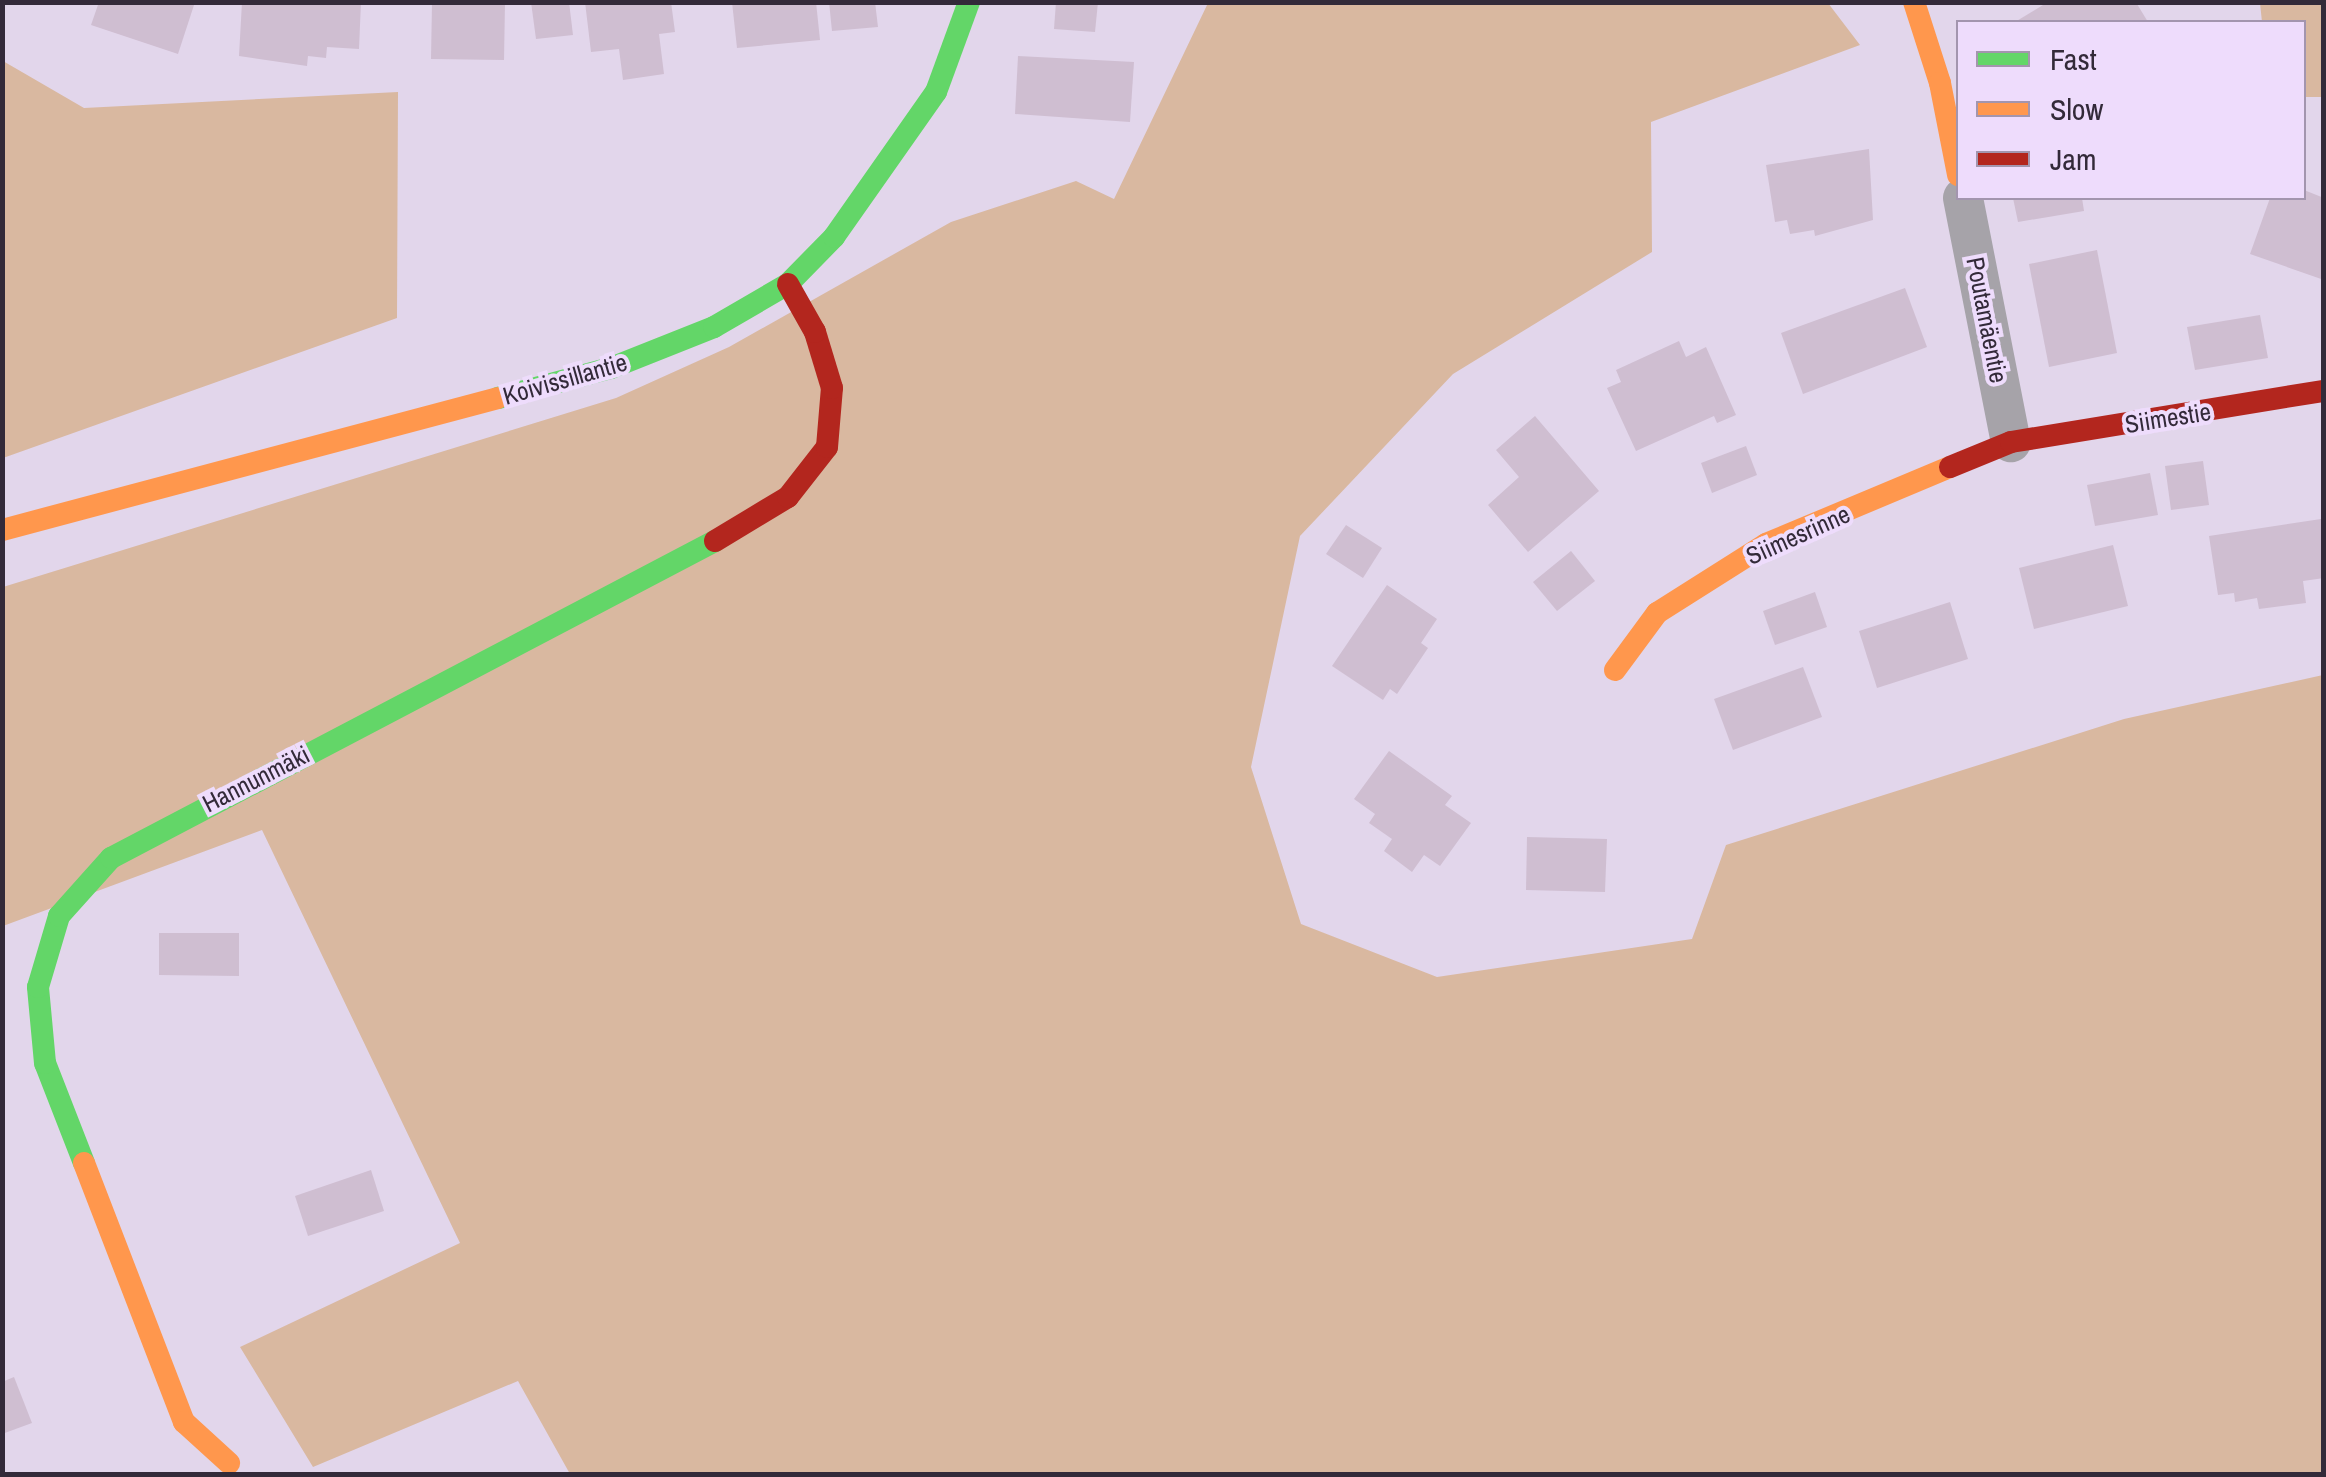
<!DOCTYPE html>
<html>
<head>
<meta charset="utf-8">
<style>
  body { margin:0 }
  #map { position:relative; width:2326px; height:1477px; overflow:hidden; background:#e2d6eb; font-family:"Archivo Narrow",sans-serif }
  div>[style] { position:absolute }
  .forest>* { inset:0; background:#d9b8a0 }
  .building>* { inset:0; background:#cfbed1 }
  .street>* { height:40px; margin:-20px; padding:0 20px; transform-origin:20px; border-radius:20px; background:#a6a3a9 }
  .fast>* { height:22px; margin:-11px; padding:0 11px; transform-origin:11px; border-radius:11px; background:#63d668 }
  .slow>* { height:22px; margin:-11px; padding:0 11px; transform-origin:11px; border-radius:11px; background:#ff974d }
  .jam>* { height:22px; margin:-11px; padding:0 11px; transform-origin:11px; border-radius:11px; background:#b3261e }
  span { translate:-50% -50%; white-space:nowrap; text-align:center; line-height:1.15; -webkit-text-stroke:8px #eedcfc; paint-order:stroke }
  .street-label { font-size:25px; color:#332a39 }
  .frame { position:absolute; inset:0; border:5px solid #332a39; pointer-events:none }
  .legend { position:absolute; left:1956px; top:20px; width:350px; height:180px; box-sizing:border-box; background:#eedcfc; border:2px solid #a395ae; margin:0; padding:12px 18px; list-style:none; font-size:30px; color:#332a39 }
  .legend li { display:flex; align-items:center; gap:20px; height:50px }
  .legend b { width:50px; border:2px solid #a395ae }
</style>
</head>
<body>
<div id="map">
  <div class="forest">
    <i style="clip-path:polygon(1208px 3px,1828px 3px,1860px 45px,1651px 122px,1652px 252px,1453px 374px,1300px 536px,1251px 767px,1301px 924px,1437px 977px,1692px 939px,1726px 845px,2124px 719px,2323px 675px,2323px 1474px,570px 1474px,518px 1381px,313px 1467px,240px 1347px,460px 1243px,262px 830px,3px 926px,3px 587px,616px 398px,729px 347px,951px 222px,1076px 181px,1114px 199px)"></i>
    <i style="clip-path:polygon(2260px 3px,2323px 3px,2323px 97px,2304px 97px,2304px 22px,2262px 22px)"></i>
    <i style="clip-path:polygon(3px 61px,84px 108px,398px 92px,397px 318px,3px 458px)"></i>
  </div>
  <div class="building">
    <i style="clip-path:polygon(99px 2px,195px 2px,178px 54px,91px 25px)"></i>
    <i style="clip-path:polygon(242px 2px,361px 2px,359px 49px,327px 47px,326px 58px,308px 56px,307px 66px,239px 56px)"></i>
    <i style="clip-path:polygon(531px 2px,569px 2px,573px 35px,536px 39px)"></i>
    <i style="clip-path:polygon(585px 2px,671px 2px,675px 32px,659px 34px,664px 74px,623px 80px,619px 49px,591px 52px)"></i>
    <i style="clip-path:polygon(732px 2px,816px 2px,820px 40px,737px 48px)"></i>
    <i style="clip-path:polygon(829px 2px,875px 2px,878px 27px,832px 31px)"></i>
    <i style="clip-path:polygon(1056px 2px,1098px 2px,1095px 32px,1054px 29px)"></i>
    <i style="clip-path:polygon(2048px 2px,2137px 4px,2148px 22px,2015px 22px)"></i>
    <i style="clip-path:polygon(432px 3px,505px 3px,504px 60px,431px 59px)"></i>
    <i style="clip-path:polygon(1018px 56px,1134px 62px,1130px 122px,1015px 114px)"></i>
    <i style="clip-path:polygon(1869px 149px,1873px 220px,1815px 236px,1814px 230px,1790px 234px,1787px 220px,1775px 222px,1766px 165px)"></i>
    <i style="clip-path:polygon(2304px 190px,2324px 198px,2324px 280px,2250px 254px,2270px 198px,2304px 198px)"></i>
    <i style="clip-path:polygon(2013px 198px,2082px 198px,2084px 211px,2018px 222px)"></i>
    <i style="clip-path:polygon(2097px 250px,2117px 353px,2049px 367px,2029px 264px)"></i>
    <i style="clip-path:polygon(1905px 288px,1927px 347px,1803px 394px,1781px 333px)"></i>
    <i style="clip-path:polygon(2260px 315px,2268px 358px,2195px 370px,2187px 327px)"></i>
    <i style="clip-path:polygon(1679px 341px,1686px 357px,1706px 347px,1736px 415px,1717px 423px,1714px 416px,1636px 451px,1607px 388px,1621px 382px,1616px 370px)"></i>
    <i style="clip-path:polygon(1535px 416px,1599px 491px,1528px 552px,1488px 505px,1519px 477px,1496px 450px)"></i>
    <i style="clip-path:polygon(1746px 446px,1757px 475px,1712px 493px,1701px 463px)"></i>
    <i style="clip-path:polygon(2203px 461px,2209px 505px,2171px 510px,2165px 466px)"></i>
    <i style="clip-path:polygon(2150px 473px,2158px 515px,2095px 526px,2087px 485px)"></i>
    <i style="clip-path:polygon(2321px 519px,2324px 578px,2303px 581px,2306px 603px,2259px 609px,2257px 598px,2235px 602px,2234px 593px,2218px 595px,2209px 536px)"></i>
    <i style="clip-path:polygon(1346px 525px,1382px 548px,1363px 578px,1326px 554px)"></i>
    <i style="clip-path:polygon(2113px 545px,2128px 606px,2034px 629px,2019px 568px)"></i>
    <i style="clip-path:polygon(1571px 551px,1595px 581px,1557px 611px,1533px 582px)"></i>
    <i style="clip-path:polygon(1387px 585px,1437px 619px,1421px 643px,1428px 648px,1397px 694px,1390px 689px,1383px 700px,1332px 666px)"></i>
    <i style="clip-path:polygon(1815px 592px,1827px 627px,1775px 645px,1763px 611px)"></i>
    <i style="clip-path:polygon(1950px 602px,1968px 659px,1877px 688px,1859px 631px)"></i>
    <i style="clip-path:polygon(1803px 667px,1822px 717px,1733px 750px,1714px 699px)"></i>
    <i style="clip-path:polygon(1389px 751px,1452px 796px,1445px 805px,1471px 823px,1440px 866px,1424px 855px,1412px 872px,1384px 851px,1392px 839px,1369px 823px,1375px 814px,1354px 799px)"></i>
    <i style="clip-path:polygon(1527px 837px,1607px 839px,1605px 892px,1526px 890px)"></i>
    <i style="clip-path:polygon(159px 933px,239px 933px,239px 976px,159px 975px)"></i>
    <i style="clip-path:polygon(371px 1170px,384px 1211px,308px 1236px,295px 1196px)"></i>
    <i style="clip-path:polygon(14px 1377px,32px 1423px,2px 1434px,2px 1382px)"></i>
  </div>
  <div class="street">
    <i style="left:1963px;top:198px;width:249px;rotate:78.9deg"></i>
  </div>
  <div class="fast">
    <i style="left:498px;top:398px;width:117px;rotate:-14.9deg"></i>
    <i style="left:611px;top:368px;width:111px;rotate:-21.7deg"></i>
    <i style="left:714px;top:327px;width:86px;rotate:-30.2deg"></i>
    <i style="left:788px;top:284px;width:66px;rotate:-45.6deg"></i>
    <i style="left:834px;top:237px;width:177px;rotate:-54.9deg"></i>
    <i style="left:936px;top:92px;width:96px;rotate:-69.9deg"></i>
    <i style="left:84px;top:1163px;width:107px;rotate:-111.3deg"></i>
    <i style="left:45px;top:1063px;width:76px;rotate:-95.3deg"></i>
    <i style="left:38px;top:987px;width:74px;rotate:-73.5deg"></i>
    <i style="left:59px;top:916px;width:78px;rotate:-48.1deg"></i>
    <i style="left:111px;top:858px;width:682px;rotate:-27.69deg"></i>
  </div>
  <div class="slow">
    <i style="left:1914px;top:2px;width:85px;rotate:72.2deg"></i>
    <i style="left:1940px;top:83px;width:94px;rotate:78.9deg"></i>
    <i style="left:2px;top:530px;width:513px;rotate:-14.9deg"></i>
    <i style="left:1615px;top:670px;width:71px;rotate:-53.6deg"></i>
    <i style="left:1657px;top:613px;width:129px;rotate:-32.3deg"></i>
    <i style="left:1766px;top:544px;width:199px;rotate:-22.7deg"></i>
    <i style="left:84px;top:1163px;width:278px;rotate:68.9deg"></i>
    <i style="left:184px;top:1422px;width:61px;rotate:42.3deg"></i>
  </div>
  <div class="jam">
    <i style="left:1950px;top:467px;width:66px;rotate:-22.3deg"></i>
    <i style="left:2011px;top:442px;width:317px;rotate:-9.3deg"></i>
    <i style="left:715px;top:541px;width:85px;rotate:-31.1deg"></i>
    <i style="left:788px;top:497px;width:63px;rotate:-52deg"></i>
    <i style="left:827px;top:447px;width:59px;rotate:-85.2deg"></i>
    <i style="left:832px;top:388px;width:59px;rotate:-106.9deg"></i>
    <i style="left:815px;top:332px;width:55px;rotate:-119.4deg"></i>
  </div>
  <div class="street-label">
    <span style="left:1987px;top:320px;rotate:79deg">Poutamäentie</span>
    <span style="left:565px;top:379px;rotate:-16deg">Koivissillantie</span>
    <span style="left:2168px;top:418px;rotate:-9deg">Siimestie</span>
    <span style="left:1798px;top:535px;rotate:-24deg">Siimesrinne</span>
    <span style="left:256px;top:779px;rotate:-27deg">Hannunmäki</span>
  </div>
  <div class="frame"></div>
  <ul class="legend">
  <li><b style="height:12px;background:#63d668"></b>Fast</li>
  <li><b style="height:12px;background:#ff974d"></b>Slow</li>
  <li><b style="height:12px;background:#b3261e"></b>Jam</li>
  </ul>
</div>
</body>
</html>
